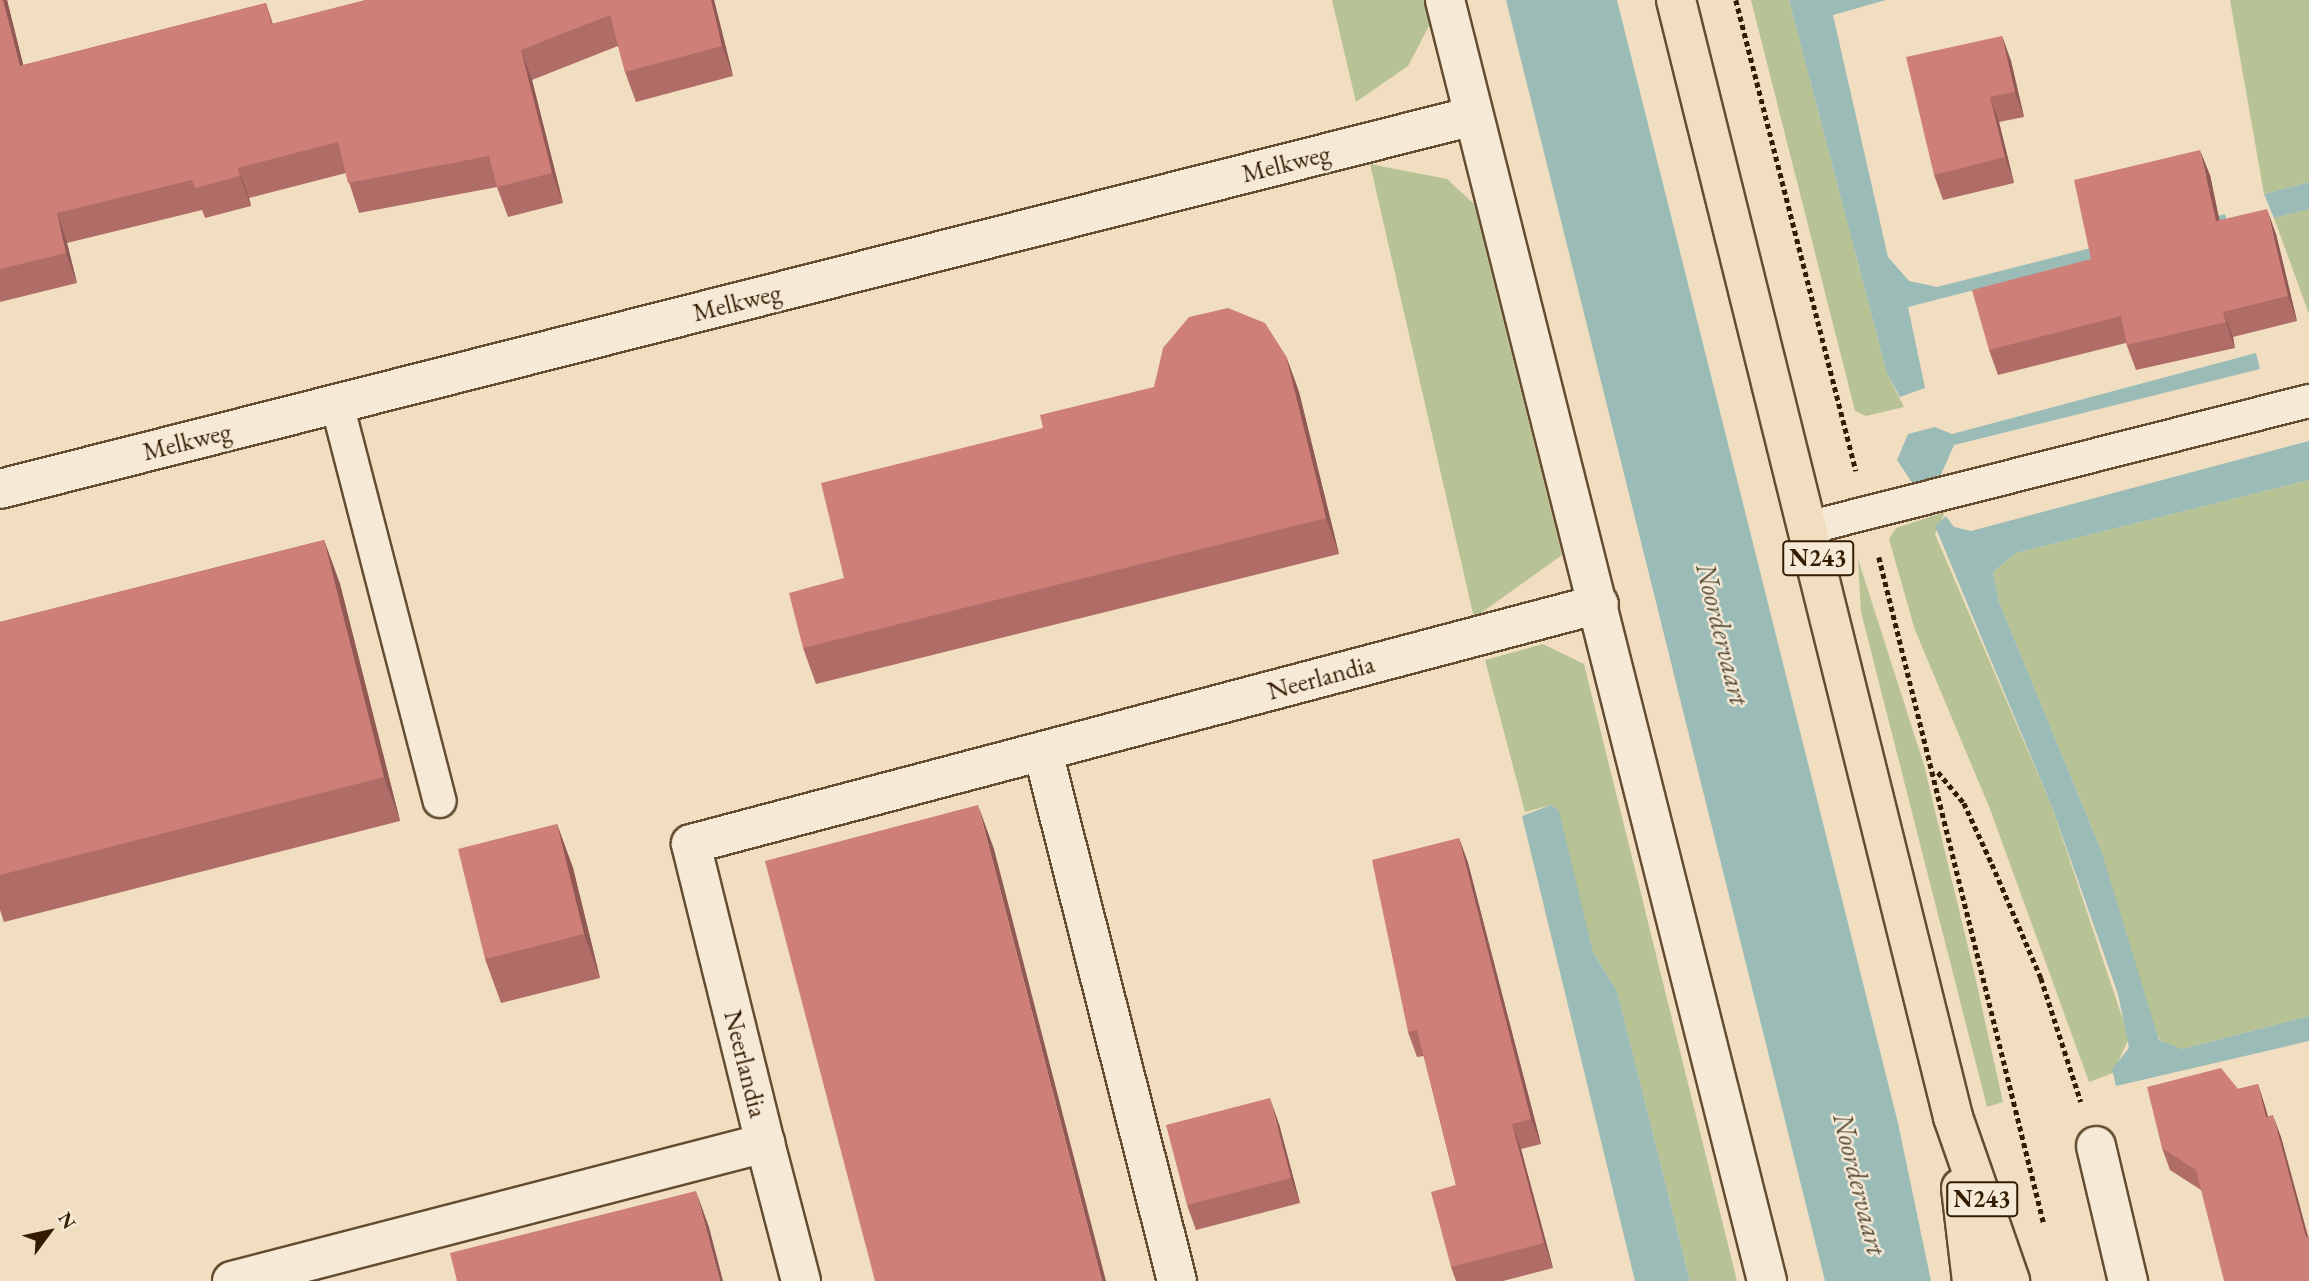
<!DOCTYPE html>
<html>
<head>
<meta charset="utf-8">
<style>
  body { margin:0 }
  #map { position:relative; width:2309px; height:1281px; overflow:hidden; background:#f1dec1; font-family:"EB Garamond",serif }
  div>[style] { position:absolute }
  .green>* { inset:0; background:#b7c295 }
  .water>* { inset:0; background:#9bbbb7 }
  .path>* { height:4.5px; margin-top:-2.25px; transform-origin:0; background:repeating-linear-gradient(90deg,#341c00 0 5px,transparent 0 8.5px) }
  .roads { filter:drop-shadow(2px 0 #634c30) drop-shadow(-2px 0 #634c30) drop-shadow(0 2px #634c30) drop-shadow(0 -2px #634c30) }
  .lane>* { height:32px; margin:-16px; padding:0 16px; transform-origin:16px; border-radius:16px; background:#f6ead7 }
  .street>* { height:38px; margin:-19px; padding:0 19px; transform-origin:19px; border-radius:19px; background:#f6ead7 }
  .primary>* { height:38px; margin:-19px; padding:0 19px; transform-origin:19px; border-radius:19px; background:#f1dec1 }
  .wall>* { inset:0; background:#b06d67 }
  .shaded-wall>* { inset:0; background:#905954 }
  .building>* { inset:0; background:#cd7f78 }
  span { translate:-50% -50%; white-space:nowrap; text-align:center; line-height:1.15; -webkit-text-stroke:5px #f6ead7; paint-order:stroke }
  .shield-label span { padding:2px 5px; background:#f6ead7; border:2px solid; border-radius:5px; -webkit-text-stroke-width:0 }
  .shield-label { font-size:24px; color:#341c00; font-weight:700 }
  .street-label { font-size:26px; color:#341c00 }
  .water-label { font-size:28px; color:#534c37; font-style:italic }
  .north { position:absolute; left:14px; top:1197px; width:70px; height:70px; -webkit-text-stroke:5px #f6ead7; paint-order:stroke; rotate:57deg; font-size:19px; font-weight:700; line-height:28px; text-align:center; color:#341c00 }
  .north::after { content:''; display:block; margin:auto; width:24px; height:32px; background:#341c00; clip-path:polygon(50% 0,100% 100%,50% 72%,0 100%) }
</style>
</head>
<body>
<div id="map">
  <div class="green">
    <i style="clip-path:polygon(1332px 0,1424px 0,1430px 24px,1408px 66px,1356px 102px)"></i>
    <i style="clip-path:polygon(1751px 0,1789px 0,1887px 374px,1904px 407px,1866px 416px,1855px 411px)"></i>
    <i style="clip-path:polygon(2230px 0,2309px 0,2309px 182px,2264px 194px)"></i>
    <i style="clip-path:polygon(1370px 164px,1447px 179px,1474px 204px,1562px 555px,1474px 618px)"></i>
    <i style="clip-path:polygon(2309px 209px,2309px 314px,2274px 218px)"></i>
    <i style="clip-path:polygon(2309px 480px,2309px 1016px,2182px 1049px,2164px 1046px,2153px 1029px,2101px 850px,1999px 602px,1993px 572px,2016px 553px)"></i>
    <i style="clip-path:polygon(1945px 512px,1935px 534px,2052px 807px,2129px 1038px,2113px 1073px,2089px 1082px,1990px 809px,1915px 630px,1889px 539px,1896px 528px)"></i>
    <i style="clip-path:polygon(1858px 559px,1924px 765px,1975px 976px,2003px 1102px,1987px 1107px,1861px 612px)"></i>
    <i style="clip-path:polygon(1543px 644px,1584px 664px,1737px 1281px,1690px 1281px,1617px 991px,1593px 952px,1551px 805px,1525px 812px,1485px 660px)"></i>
  </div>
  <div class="water">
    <i style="clip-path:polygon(1506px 0,1617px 0,1898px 1123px,1931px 1281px,1825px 1281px)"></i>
    <i style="clip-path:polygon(1789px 0,1886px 0,1833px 15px,1888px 257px,1909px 281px,1937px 287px,2225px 214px,2228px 225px,1908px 307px,1925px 388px,1900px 397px,1887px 374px)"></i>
    <i style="clip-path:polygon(2309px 182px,2309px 209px,2274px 218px,2264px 194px)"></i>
    <i style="clip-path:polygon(2256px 353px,2260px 369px,1954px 445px,1939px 479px,1915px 487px,1897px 460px,1908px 434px,1935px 427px,1952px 434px)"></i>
    <i style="clip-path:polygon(2309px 441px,2309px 480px,2016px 553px,1993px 572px,1999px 602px,2101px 850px,2159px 1040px,2182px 1049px,2309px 1016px,2309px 1041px,2116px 1086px,2112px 1069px,2129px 1048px,2118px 994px,2052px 807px,1935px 526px,1946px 516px,1954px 527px,1971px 531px)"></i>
    <i style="clip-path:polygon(1551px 805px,1559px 811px,1593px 952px,1617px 991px,1690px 1281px,1635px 1281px,1522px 816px)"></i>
  </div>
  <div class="path">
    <i style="left:1736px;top:0;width:486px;rotate:75.7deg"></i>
    <i style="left:1879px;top:557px;width:687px;rotate:76.11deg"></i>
    <i style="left:1938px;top:772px;width:40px;rotate:50deg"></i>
    <i style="left:1964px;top:803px;width:67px;rotate:65.3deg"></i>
    <i style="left:1992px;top:864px;width:124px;rotate:66.7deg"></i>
    <i style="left:2041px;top:978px;width:130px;rotate:72.1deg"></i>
  </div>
  <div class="roads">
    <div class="lane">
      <i style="left:337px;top:404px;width:410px;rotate:75.5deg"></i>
      <i style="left:1811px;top:527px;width:514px;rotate:-14.2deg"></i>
    </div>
    <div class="street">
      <i style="left:1445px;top:0;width:1321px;rotate:75.89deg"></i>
      <i style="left:0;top:489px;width:1519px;rotate:-14.21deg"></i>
      <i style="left:1043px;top:752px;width:546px;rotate:75.79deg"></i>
      <i style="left:765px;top:1143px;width:143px;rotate:75.4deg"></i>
      <i style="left:2096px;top:1146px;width:139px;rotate:76.7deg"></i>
      <i style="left:232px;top:1281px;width:551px;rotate:-14.52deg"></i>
      <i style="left:765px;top:1143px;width:308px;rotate:-103.9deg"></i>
      <i style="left:691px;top:844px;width:939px;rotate:-14.81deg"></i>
    </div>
    <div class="primary">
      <i style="left:1676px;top:0;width:1151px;rotate:76.07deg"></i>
      <i style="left:1953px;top:1117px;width:174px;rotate:70.8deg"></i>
      <i style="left:1961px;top:1188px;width:94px;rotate:83.3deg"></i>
    </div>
  </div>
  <div class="wall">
    <i style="clip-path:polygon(0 0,7px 0,23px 65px,266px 3px,273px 24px,366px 0,714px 0,733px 76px,636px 102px,625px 72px,618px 46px,532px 80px,563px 203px,508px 217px,497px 187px,359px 213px,346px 173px,249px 198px,251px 206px,205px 218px,202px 210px,67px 243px,77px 283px,0 302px)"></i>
    <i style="clip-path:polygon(2002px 36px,2011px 61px,2024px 117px,1999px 122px,2014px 183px,1943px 200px,1934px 175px)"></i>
    <i style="clip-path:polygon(2210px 175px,2219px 220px,2276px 234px,2297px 321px,2233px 337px,2235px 348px,2136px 370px,2126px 343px,1998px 375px,1989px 350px,2091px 259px)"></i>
    <i style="clip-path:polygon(1286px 356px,1299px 392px,1339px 554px,816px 684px,803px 648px,844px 578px,1043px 428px)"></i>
    <i style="clip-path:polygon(324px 540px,340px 584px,400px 821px,4px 922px,0 910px,0 622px)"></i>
    <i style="clip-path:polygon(557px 824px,573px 868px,600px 978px,501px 1003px,485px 959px)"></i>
    <i style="clip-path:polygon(1459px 838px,1468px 863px,1541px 1144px,1521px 1149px,1553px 1268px,1503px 1281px,1456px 1281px,1451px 1267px,1456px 1185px,1424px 1056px,1417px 1057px,1408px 1032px)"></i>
    <i style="clip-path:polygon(2258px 1084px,2268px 1116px,2281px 1137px,2308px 1236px,2309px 1281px,2201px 1190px,2170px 1170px,2162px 1148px,2238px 1089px)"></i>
    <i style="clip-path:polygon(1279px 1124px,1300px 1203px,1196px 1230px,1187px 1205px)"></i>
  </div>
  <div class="shaded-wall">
    <i style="clip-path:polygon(3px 0,7px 0,31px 96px,20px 66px)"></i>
    <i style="clip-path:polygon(711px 0,714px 0,733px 76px,722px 46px)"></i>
    <i style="clip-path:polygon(2002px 36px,2011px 61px,2024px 117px,2015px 92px)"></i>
    <i style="clip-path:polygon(521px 50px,532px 80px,563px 203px,552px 173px)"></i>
    <i style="clip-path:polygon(1990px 97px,1999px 122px,2014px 183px,2005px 157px)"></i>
    <i style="clip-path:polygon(2200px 150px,2210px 175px,2225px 246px,2216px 221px)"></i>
    <i style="clip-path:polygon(238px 168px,249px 198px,251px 206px,240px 176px)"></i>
    <i style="clip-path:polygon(2267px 209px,2276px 234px,2297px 321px,2288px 296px)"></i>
    <i style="clip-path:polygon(57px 213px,67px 243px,77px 283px,66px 253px)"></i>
    <i style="clip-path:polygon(2223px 312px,2233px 337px,2235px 348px,2226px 322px)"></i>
    <i style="clip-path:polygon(1286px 356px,1299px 392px,1339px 554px,1326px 518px)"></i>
    <i style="clip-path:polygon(324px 540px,340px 584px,400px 821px,384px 777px)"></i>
    <i style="clip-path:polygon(978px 805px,994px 849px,1106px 1281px,1102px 1281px)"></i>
    <i style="clip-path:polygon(557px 824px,573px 868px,600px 978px,584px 934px)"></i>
    <i style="clip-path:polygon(1459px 838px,1468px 863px,1541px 1144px,1531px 1119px)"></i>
    <i style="clip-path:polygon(2258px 1084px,2265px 1106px,2274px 1139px,2266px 1117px)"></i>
    <i style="clip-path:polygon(1270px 1098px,1279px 1124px,1300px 1203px,1291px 1178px)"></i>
    <i style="clip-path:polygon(2273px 1115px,2281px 1137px,2309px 1241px,2306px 1237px)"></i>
    <i style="clip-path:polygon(1512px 1124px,1521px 1149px,1553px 1268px,1544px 1243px)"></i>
    <i style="clip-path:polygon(696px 1191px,709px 1227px,723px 1281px,720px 1281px)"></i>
  </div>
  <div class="building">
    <i style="clip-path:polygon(0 0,3px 0,20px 66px,266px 3px,271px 24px,366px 0,711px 0,722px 46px,625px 72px,610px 15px,521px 50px,552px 173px,497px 187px,489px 156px,348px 183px,338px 142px,238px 168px,240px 176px,195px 188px,192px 180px,57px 213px,66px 253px,0 269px)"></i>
    <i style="clip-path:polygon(2002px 36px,2015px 92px,1990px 97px,2005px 157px,1934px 175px,1906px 57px)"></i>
    <i style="clip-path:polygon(2200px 150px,2216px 221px,2267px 209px,2288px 296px,2223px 312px,2226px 322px,2127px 345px,2121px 316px,1989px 350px,1972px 290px,2091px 259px,2074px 180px)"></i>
    <i style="clip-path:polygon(1228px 308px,1265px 323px,1286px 356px,1326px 518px,803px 648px,789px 593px,844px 578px,821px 483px,1043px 428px,1040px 415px,1154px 387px,1163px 348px,1189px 317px)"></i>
    <i style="clip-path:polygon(324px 540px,384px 777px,0 875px,0 622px)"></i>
    <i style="clip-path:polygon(978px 805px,1102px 1281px,875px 1281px,765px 861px)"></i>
    <i style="clip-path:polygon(557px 824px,584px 934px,485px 959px,458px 849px)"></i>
    <i style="clip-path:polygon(1459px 838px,1531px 1119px,1512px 1124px,1544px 1243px,1451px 1267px,1431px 1192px,1456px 1185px,1417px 1030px,1408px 1032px,1372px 860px)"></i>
    <i style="clip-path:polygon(2221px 1068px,2238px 1089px,2258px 1084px,2266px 1117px,2273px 1115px,2306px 1237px,2309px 1236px,2309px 1281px,2224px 1281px,2196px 1170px,2162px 1148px,2147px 1087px)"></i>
    <i style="clip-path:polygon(1270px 1098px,1291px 1178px,1187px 1205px,1166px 1125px)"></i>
    <i style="clip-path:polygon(696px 1191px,720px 1281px,457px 1281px,450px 1253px)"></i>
  </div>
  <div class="shield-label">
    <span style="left:1818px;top:558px">N243</span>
    <span style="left:1982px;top:1199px">N243</span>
  </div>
  <div class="street-label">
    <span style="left:1286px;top:164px;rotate:-14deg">Melkweg</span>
    <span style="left:737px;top:303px;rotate:-14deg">Melkweg</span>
    <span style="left:187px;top:442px;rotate:-14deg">Melkweg</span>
    <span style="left:1321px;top:678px;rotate:-15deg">Neerlandia</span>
    <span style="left:745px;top:1064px;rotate:76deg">Neerlandia</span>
  </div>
  <div class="water-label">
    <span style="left:1723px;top:634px;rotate:76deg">Noordervaart</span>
    <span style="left:1860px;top:1184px;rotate:76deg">Noordervaart</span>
  </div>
  <div class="north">N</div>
</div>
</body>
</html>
